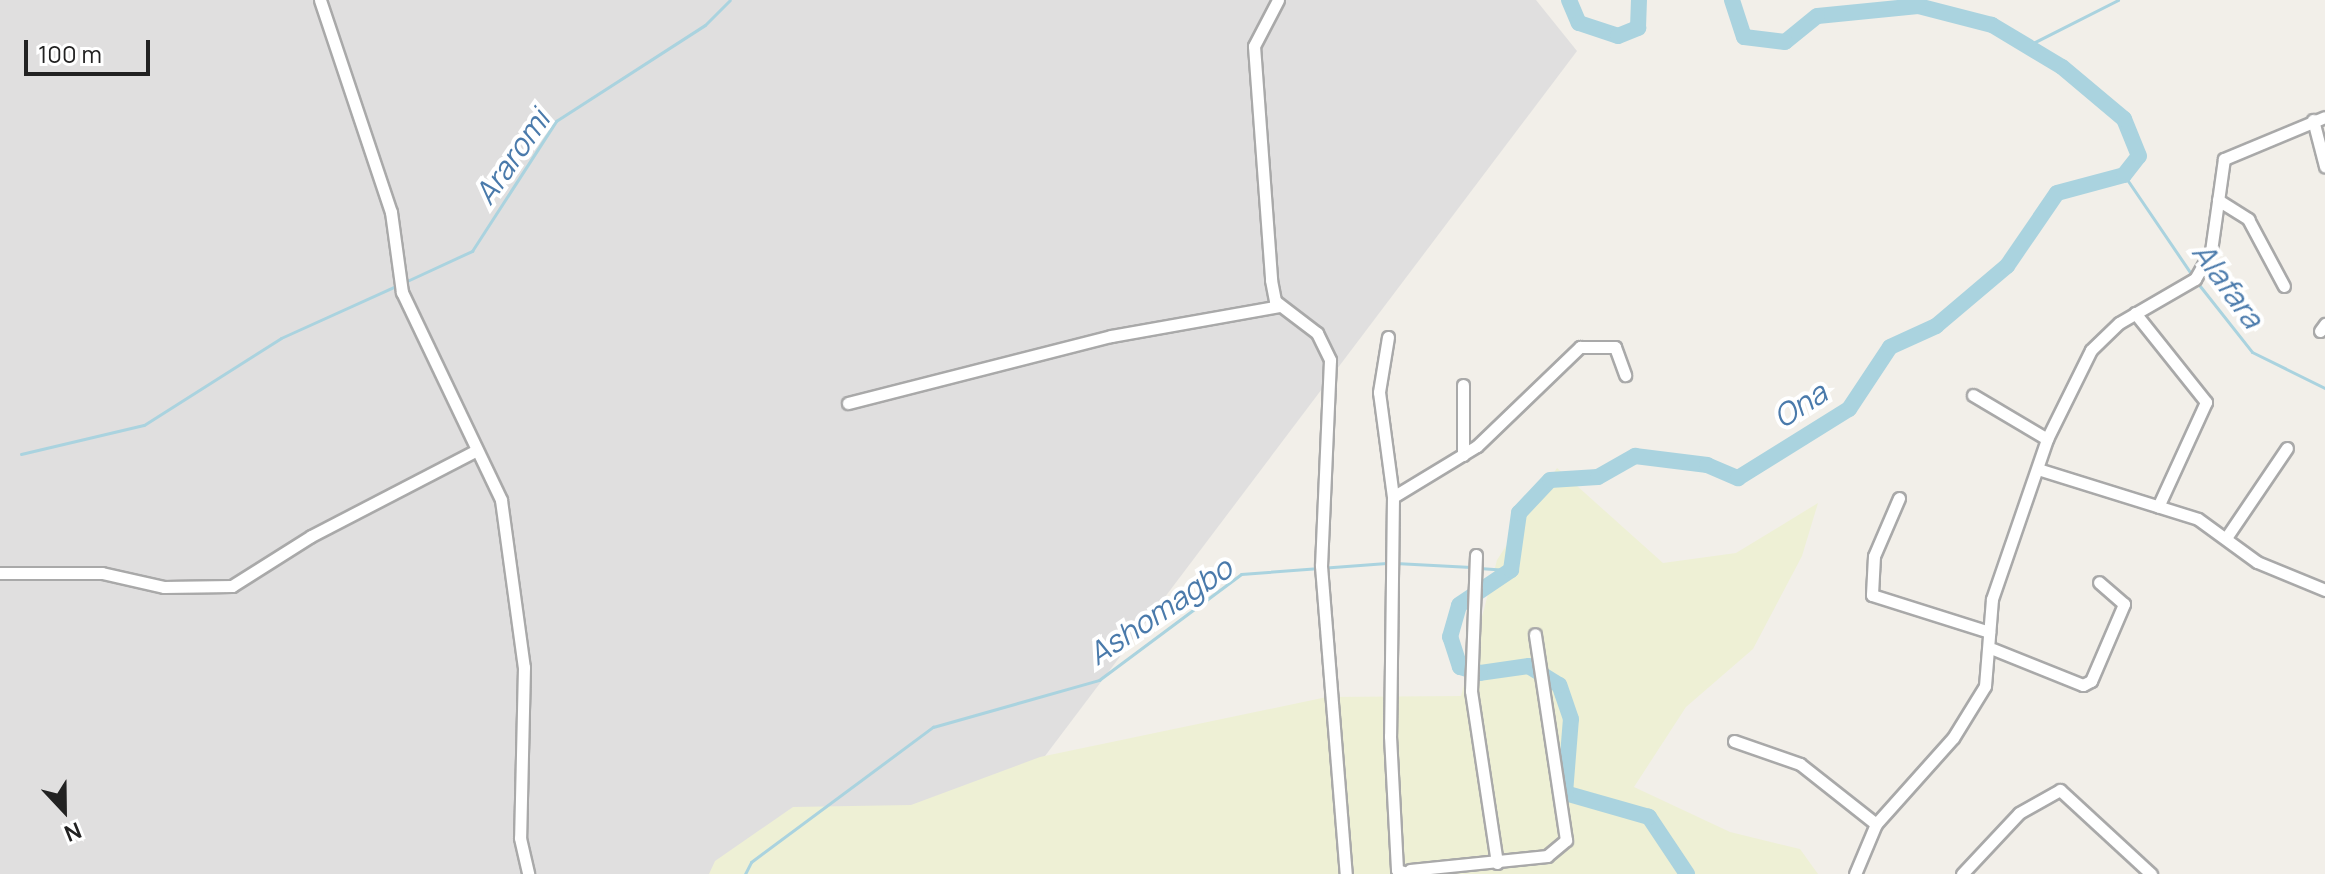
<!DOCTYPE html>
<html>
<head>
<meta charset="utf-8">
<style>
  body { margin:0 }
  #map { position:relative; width:2325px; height:874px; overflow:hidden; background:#f2efe9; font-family:Manrope,sans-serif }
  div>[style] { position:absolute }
  .residential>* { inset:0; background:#e0dfdf }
  .farmland>* { inset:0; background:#eef0d5 }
  .stream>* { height:3px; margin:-1.5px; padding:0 1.5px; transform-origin:1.5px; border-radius:1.5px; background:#aad3df }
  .river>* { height:16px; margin:-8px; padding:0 8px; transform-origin:8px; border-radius:8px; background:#aad3df }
  .roads { filter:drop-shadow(2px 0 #a9a9a9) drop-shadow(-2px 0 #a9a9a9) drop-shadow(0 2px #a9a9a9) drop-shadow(0 -2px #a9a9a9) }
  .minor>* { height:11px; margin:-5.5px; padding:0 5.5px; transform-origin:5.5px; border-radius:5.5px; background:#fff }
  span { translate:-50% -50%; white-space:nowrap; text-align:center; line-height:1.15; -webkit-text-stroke:8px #fff; paint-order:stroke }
  .water-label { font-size:30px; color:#4a7aab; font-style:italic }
  .north { position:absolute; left:24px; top:770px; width:80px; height:80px; -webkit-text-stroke:6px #fff; paint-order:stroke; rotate:158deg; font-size:22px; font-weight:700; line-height:32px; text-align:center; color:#222 }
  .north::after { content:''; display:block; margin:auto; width:28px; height:36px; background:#222; clip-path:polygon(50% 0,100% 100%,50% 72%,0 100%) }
  .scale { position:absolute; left:24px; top:40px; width:126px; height:36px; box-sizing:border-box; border:4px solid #222; border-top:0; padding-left:10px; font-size:24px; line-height:28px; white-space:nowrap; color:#222; -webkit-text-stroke:6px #fff; paint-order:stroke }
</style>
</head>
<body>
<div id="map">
  <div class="residential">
    <i style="clip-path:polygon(0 0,1536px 0,1577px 51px,956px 874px,0 874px)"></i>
  </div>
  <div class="farmland">
    <i style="clip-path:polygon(1557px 468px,1663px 563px,1736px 553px,1818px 503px,1802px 556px,1753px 649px,1686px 707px,1634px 787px,1730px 832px,1800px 849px,1818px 874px,709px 874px,715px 861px,793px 807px,911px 805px,1040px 757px,1327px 697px,1461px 696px,1497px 560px)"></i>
  </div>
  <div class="stream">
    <i style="left:2027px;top:46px;width:102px;rotate:-26.8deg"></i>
    <i style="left:2124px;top:175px;width:121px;rotate:55.8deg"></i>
    <i style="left:407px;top:281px;width:72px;rotate:-24.8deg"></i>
    <i style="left:472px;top:251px;width:155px;rotate:-57.1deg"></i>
    <i style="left:556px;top:121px;width:177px;rotate:-32.8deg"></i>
    <i style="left:705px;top:25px;width:35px;rotate:-45deg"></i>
    <i style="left:2196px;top:281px;width:90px;rotate:51.7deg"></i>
    <i style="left:2252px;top:352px;width:81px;rotate:26.3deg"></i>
    <i style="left:21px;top:454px;width:126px;rotate:-13.3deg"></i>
    <i style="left:144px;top:425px;width:162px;rotate:-32.4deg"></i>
    <i style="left:281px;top:338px;width:124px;rotate:-24.3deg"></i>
    <i style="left:1395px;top:563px;width:76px;rotate:3deg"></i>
    <i style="left:1479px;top:568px;width:32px;rotate:4deg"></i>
    <i style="left:745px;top:874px;width:13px;rotate:-63deg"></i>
    <i style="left:751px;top:862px;width:227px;rotate:-36.6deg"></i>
    <i style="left:933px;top:727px;width:173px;rotate:-15.8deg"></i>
    <i style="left:1099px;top:680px;width:177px;rotate:-36.7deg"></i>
    <i style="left:1241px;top:574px;width:146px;rotate:-4.3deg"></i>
  </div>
  <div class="river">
    <i style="left:1569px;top:0;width:25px;rotate:67deg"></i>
    <i style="left:1579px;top:23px;width:41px;rotate:18.4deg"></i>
    <i style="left:1618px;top:36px;width:22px;rotate:-22deg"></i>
    <i style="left:1638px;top:28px;width:28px;rotate:-88deg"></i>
    <i style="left:1687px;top:874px;width:69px;rotate:-123.7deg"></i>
    <i style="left:1649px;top:817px;width:87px;rotate:-164.1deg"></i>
    <i style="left:1565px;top:793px;width:74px;rotate:-85.4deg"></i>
    <i style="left:1571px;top:719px;width:36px;rotate:-109deg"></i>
    <i style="left:1559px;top:685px;width:36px;rotate:-148deg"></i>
    <i style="left:1529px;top:666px;width:49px;rotate:171.9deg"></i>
    <i style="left:1480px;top:673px;width:21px;rotate:-163deg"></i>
    <i style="left:1460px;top:667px;width:32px;rotate:-108deg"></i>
    <i style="left:1450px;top:637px;width:33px;rotate:-74deg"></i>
    <i style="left:1459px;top:605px;width:63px;rotate:-33.9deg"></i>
    <i style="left:1511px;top:570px;width:58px;rotate:-82deg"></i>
    <i style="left:1519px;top:513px;width:45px;rotate:-46.8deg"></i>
    <i style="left:1550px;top:480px;width:48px;rotate:-3.6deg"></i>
    <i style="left:1598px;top:477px;width:43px;rotate:-29.6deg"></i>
    <i style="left:1635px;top:456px;width:73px;rotate:7.1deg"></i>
    <i style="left:1707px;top:465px;width:34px;rotate:23deg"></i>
    <i style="left:1738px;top:478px;width:131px;rotate:-31.9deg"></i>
    <i style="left:1849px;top:409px;width:74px;rotate:-56.5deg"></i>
    <i style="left:1890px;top:347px;width:51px;rotate:-24.5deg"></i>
    <i style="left:1936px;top:326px;width:93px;rotate:-40.2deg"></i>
    <i style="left:2007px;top:266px;width:88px;rotate:-55.6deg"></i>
    <i style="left:2057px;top:193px;width:69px;rotate:-15deg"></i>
    <i style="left:2124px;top:175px;width:24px;rotate:-52deg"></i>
    <i style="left:2139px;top:156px;width:40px;rotate:-112deg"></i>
    <i style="left:2124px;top:119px;width:81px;rotate:-140deg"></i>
    <i style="left:2062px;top:67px;width:82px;rotate:-149deg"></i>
    <i style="left:1992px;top:25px;width:76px;rotate:-165.6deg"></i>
    <i style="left:1918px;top:6px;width:101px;rotate:174.3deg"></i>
    <i style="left:1817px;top:16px;width:41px;rotate:140.9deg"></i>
    <i style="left:1785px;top:42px;width:41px;rotate:-173deg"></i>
    <i style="left:1744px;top:37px;width:39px;rotate:-108deg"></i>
  </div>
  <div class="roads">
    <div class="minor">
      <i style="left:320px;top:0;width:224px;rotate:71.5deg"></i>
      <i style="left:391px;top:212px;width:81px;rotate:82.2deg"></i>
      <i style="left:402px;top:292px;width:230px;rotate:64.5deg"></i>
      <i style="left:501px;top:500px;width:169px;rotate:82.2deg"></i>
      <i style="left:524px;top:667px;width:171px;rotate:91.3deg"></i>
      <i style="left:520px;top:838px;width:37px;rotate:77deg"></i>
      <i style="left:1278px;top:0;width:52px;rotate:117.6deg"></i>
      <i style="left:1254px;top:46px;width:235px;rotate:85.8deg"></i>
      <i style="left:1271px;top:280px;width:21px;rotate:79deg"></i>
      <i style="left:1275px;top:301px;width:53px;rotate:37.3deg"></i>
      <i style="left:1317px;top:333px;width:30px;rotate:64deg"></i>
      <i style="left:1330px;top:360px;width:206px;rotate:92.5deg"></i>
      <i style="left:1321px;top:566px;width:309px;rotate:85.4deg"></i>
      <i style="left:2313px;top:120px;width:48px;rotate:75.4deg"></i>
      <i style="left:2218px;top:200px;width:36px;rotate:32deg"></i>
      <i style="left:2248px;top:219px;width:76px;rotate:61.8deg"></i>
      <i style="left:2135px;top:313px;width:114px;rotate:51.4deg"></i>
      <i style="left:2206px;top:402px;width:115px;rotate:114.6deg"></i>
      <i style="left:2320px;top:331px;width:9px;rotate:-54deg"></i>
      <i style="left:1388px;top:337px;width:56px;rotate:99.3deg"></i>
      <i style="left:1379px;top:392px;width:106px;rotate:82.4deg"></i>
      <i style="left:1393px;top:497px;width:239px;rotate:90.7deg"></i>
      <i style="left:1390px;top:736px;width:134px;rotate:87deg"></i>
      <i style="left:1397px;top:870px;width:14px;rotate:17deg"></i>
      <i style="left:1973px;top:395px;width:86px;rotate:30.7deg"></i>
      <i style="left:848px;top:403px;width:271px;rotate:-14.3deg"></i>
      <i style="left:1111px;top:336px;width:171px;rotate:-10.1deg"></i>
      <i style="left:1463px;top:455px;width:70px;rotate:-90deg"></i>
      <i style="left:2041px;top:470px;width:164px;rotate:17.3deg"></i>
      <i style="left:2198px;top:519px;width:73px;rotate:36.1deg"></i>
      <i style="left:2257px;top:562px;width:74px;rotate:22.4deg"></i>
      <i style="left:1393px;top:497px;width:98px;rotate:-31.3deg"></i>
      <i style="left:1477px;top:446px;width:143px;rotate:-43.9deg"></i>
      <i style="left:1580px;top:347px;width:35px"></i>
      <i style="left:1615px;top:347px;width:30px;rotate:70deg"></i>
      <i style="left:1899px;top:498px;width:63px;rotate:113.3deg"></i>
      <i style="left:1874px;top:556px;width:39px;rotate:93deg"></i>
      <i style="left:1872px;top:595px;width:123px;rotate:17.5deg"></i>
      <i style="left:2228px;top:535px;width:105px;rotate:-55.9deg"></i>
      <i style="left:1476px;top:555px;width:136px;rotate:92.1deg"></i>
      <i style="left:1471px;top:691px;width:174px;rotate:81.4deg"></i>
      <i style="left:0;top:573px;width:102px"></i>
      <i style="left:102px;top:573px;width:64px;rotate:12.7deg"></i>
      <i style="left:164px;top:587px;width:68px;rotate:-0.8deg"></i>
      <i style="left:232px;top:586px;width:93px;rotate:-32.3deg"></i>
      <i style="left:311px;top:536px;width:185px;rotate:-27.4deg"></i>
      <i style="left:1993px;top:649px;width:97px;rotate:21.8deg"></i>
      <i style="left:2083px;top:685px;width:9px;rotate:-27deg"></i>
      <i style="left:2091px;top:681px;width:84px;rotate:-66.8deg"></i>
      <i style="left:2124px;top:604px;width:33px;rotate:-139deg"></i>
      <i style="left:1734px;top:741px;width:70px;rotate:19.2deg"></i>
      <i style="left:1800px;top:764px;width:97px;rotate:38.3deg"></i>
      <i style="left:1410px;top:870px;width:138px;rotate:-5.8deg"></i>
      <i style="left:1547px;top:856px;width:25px;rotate:-40deg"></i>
      <i style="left:1566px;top:840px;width:208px;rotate:-98.6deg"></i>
      <i style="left:1855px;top:874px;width:54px;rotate:-67.2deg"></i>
      <i style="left:1876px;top:824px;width:115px;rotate:-48.2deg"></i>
      <i style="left:1953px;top:738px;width:61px;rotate:-58.4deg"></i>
      <i style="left:1985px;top:686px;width:87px;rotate:-85.4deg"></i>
      <i style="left:1992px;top:599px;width:169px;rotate:-71deg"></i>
      <i style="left:2047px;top:439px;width:99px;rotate:-63.7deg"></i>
      <i style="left:2091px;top:350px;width:39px;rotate:-44deg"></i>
      <i style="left:2119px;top:323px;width:88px;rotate:-30.1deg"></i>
      <i style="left:2195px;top:279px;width:32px;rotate:-60deg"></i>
      <i style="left:2211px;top:251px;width:93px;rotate:-82deg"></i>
      <i style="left:2224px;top:159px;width:109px;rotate:-22.6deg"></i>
      <i style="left:1962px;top:874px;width:83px;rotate:-46.9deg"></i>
      <i style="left:2019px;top:813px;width:47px;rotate:-29.3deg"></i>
      <i style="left:2060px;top:790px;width:124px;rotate:42.7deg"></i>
    </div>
  </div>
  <div class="water-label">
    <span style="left:512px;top:157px;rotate:-55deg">Araromi</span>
    <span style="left:2228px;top:285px;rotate:54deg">Alafara</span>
    <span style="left:1800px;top:405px;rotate:-33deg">Ona</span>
    <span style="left:1160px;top:611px;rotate:-34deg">Ashomagbo</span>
  </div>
  <div class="north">N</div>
  <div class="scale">100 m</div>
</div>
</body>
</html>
